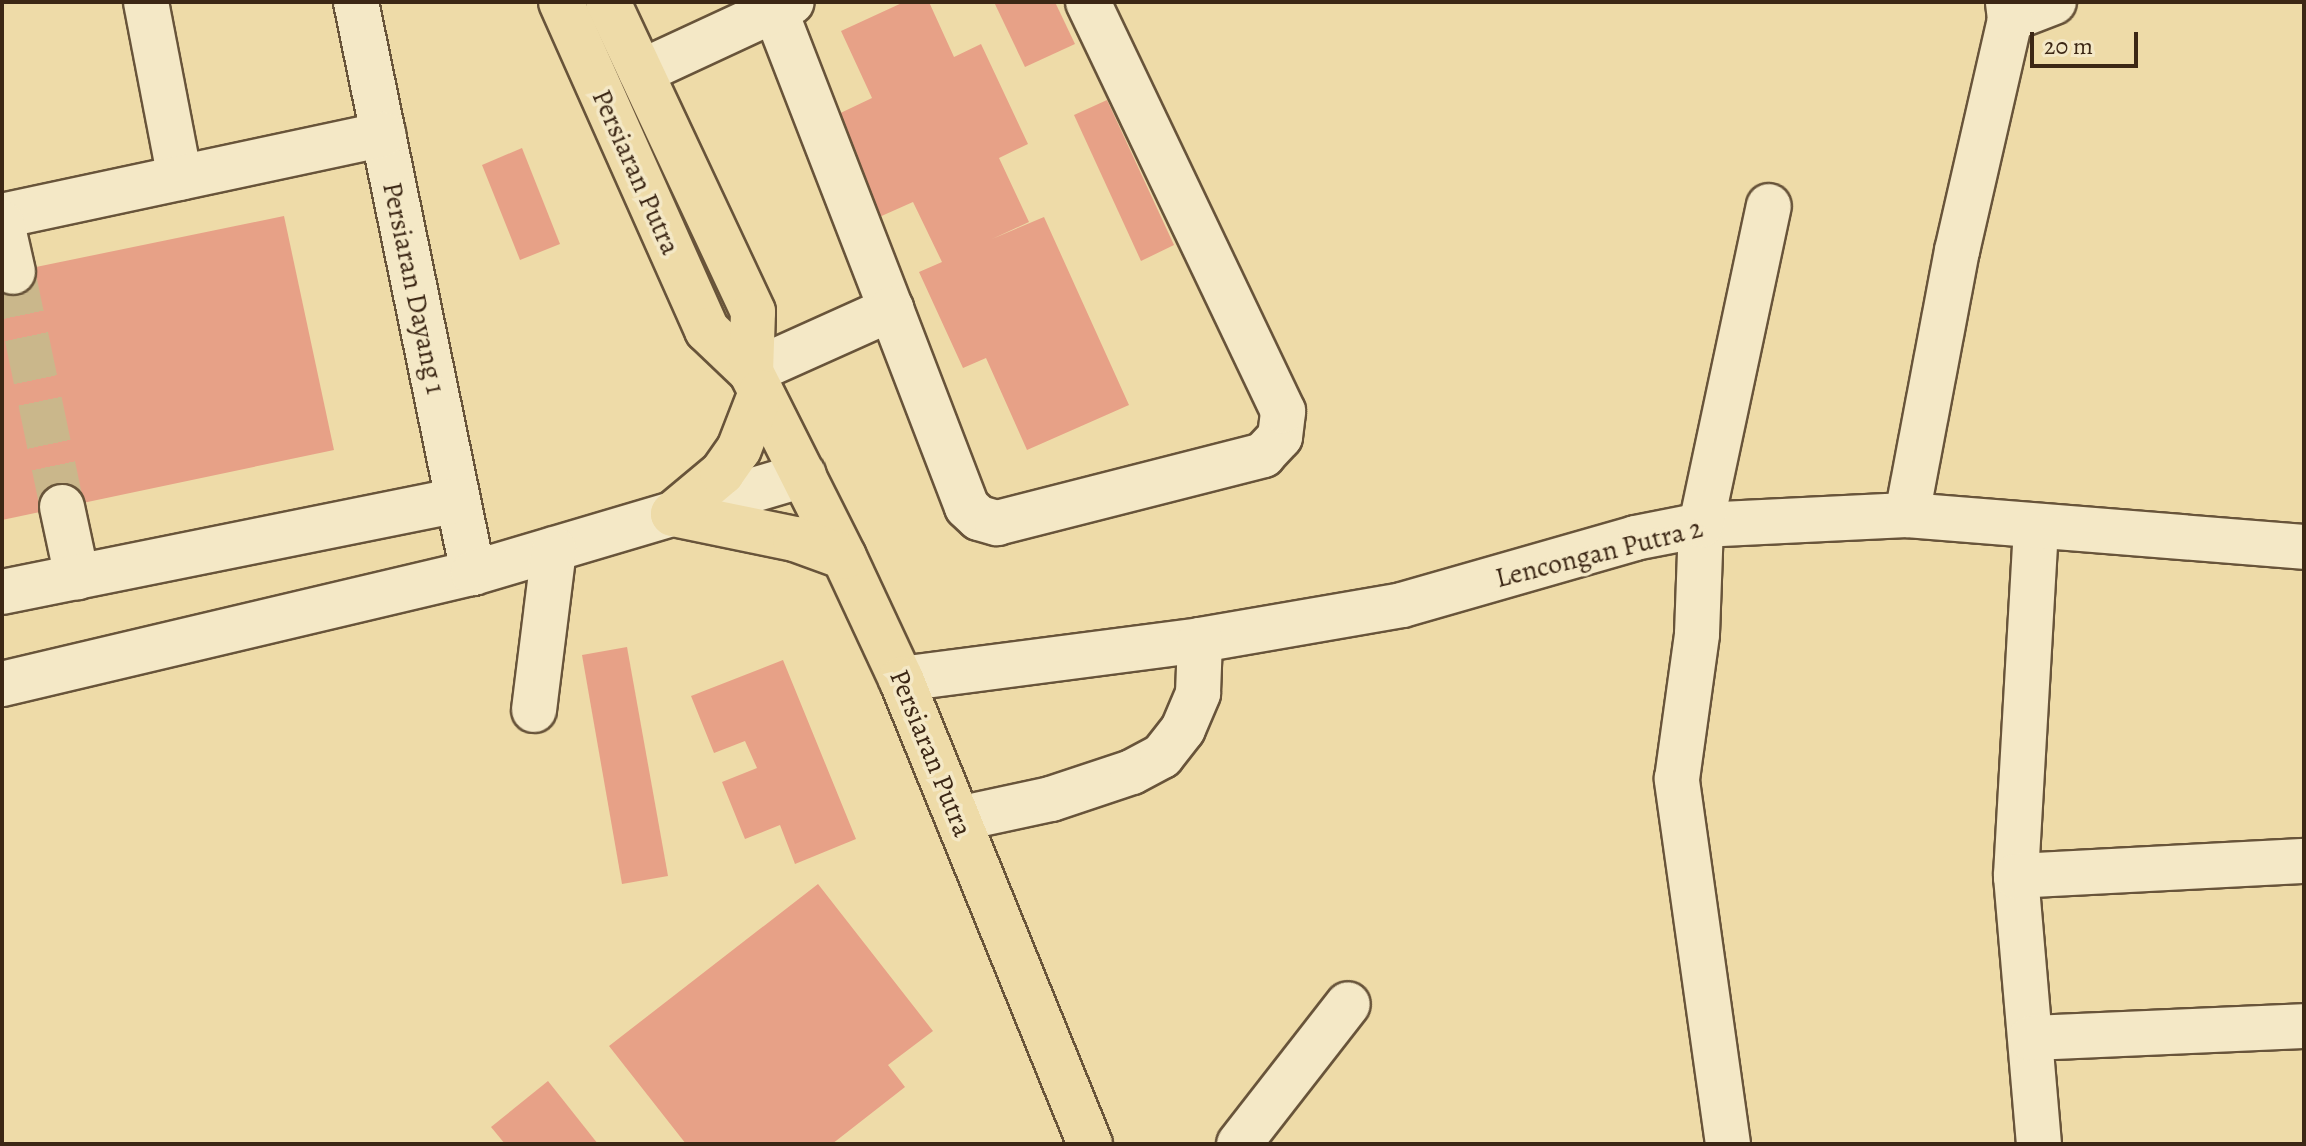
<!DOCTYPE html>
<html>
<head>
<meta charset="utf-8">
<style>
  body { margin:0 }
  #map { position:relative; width:2306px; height:1146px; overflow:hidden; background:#eedba8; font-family:Alegreya,serif }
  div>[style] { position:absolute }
  .building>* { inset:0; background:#e7a187 }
  .minor-tunnel>* { height:44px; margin-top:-22px; transform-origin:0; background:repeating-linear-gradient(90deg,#cab78b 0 44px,transparent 0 66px) }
  .roads { filter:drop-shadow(2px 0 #68543a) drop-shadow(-2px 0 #68543a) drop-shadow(0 2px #68543a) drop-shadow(0 -2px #68543a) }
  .minor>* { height:44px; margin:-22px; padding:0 22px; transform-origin:22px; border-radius:22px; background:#f4e8c6 }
  .major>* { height:44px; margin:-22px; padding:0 22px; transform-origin:22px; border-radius:22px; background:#eedba8 }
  span { translate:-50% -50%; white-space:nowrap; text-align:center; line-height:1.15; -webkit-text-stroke:7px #f4e8c6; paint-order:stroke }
  .street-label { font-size:28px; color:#3c2715 }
  .frame { position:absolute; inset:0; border:4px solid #3c2715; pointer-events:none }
  .scale { position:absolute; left:2030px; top:32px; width:108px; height:36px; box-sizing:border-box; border:4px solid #3c2715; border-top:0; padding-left:10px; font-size:24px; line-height:28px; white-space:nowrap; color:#3c2715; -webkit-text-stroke:6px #f4e8c6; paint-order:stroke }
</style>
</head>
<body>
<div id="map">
  <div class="building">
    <i style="clip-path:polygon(904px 2px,929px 2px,954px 57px,981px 44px,1028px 144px,999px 158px,1029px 222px,992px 239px,1044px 217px,1129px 405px,1027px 450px,986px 358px,963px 368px,919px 272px,942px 262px,913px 202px,877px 218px,830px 118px,872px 98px,841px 31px)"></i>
    <i style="clip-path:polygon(994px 2px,1055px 2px,1075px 44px,1025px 67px)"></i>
    <i style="clip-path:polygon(1107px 100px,1174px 245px,1141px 261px,1074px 115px)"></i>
    <i style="clip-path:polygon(522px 148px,560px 244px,520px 260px,482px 165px)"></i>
    <i style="clip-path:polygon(284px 216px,334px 450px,2px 520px,2px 274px)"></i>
    <i style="clip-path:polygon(627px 647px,668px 876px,622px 884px,582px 655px)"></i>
    <i style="clip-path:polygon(783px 660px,856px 839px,795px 864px,780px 825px,745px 839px,722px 782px,757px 768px,745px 741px,714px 753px,691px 696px)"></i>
    <i style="clip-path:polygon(818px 884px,933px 1031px,888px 1065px,905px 1087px,832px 1144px,686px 1144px,609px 1046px)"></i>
    <i style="clip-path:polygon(548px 1081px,598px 1144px,505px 1144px,491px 1127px)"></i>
  </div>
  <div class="minor-tunnel">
    <i style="left:13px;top:272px;width:240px;rotate:78.2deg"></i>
  </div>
  <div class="roads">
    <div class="minor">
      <i style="left:146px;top:2px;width:179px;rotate:79.1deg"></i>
      <i style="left:356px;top:2px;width:583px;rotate:78.42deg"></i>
      <i style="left:775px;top:10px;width:321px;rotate:68.8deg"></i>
      <i style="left:2010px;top:19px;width:47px;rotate:-21.1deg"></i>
      <i style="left:641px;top:72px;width:166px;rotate:-24.9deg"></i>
      <i style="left:2px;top:216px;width:390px;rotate:-12.1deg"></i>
      <i style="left:2px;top:223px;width:50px;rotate:77.3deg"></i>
      <i style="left:751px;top:372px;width:154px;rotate:-24.2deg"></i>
      <i style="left:891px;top:309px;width:212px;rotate:69deg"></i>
      <i style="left:967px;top:507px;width:16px;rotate:43deg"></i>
      <i style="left:979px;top:518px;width:19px;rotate:16deg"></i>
      <i style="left:997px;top:523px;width:275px;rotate:-14.3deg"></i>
      <i style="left:1263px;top:455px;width:25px;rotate:-47deg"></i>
      <i style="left:1280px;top:437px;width:26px;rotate:-83deg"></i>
      <i style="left:1283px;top:411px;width:453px;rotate:-115.5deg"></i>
      <i style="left:62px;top:507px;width:72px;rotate:77.9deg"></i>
      <i style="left:1907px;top:515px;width:269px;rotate:-79.3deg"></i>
      <i style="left:1957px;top:251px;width:238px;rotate:-77.1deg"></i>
      <i style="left:2010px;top:19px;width:17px;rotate:-97deg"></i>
      <i style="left:2036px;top:528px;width:349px;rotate:93.3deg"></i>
      <i style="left:2016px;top:876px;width:269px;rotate:85.1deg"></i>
      <i style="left:2px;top:592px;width:465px;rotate:-11.4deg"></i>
      <i style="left:901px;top:679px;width:302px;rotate:-7.4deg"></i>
      <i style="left:1200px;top:640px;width:205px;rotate:-9.8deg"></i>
      <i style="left:1402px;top:605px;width:242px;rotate:-16deg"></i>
      <i style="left:1635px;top:538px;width:67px;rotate:-11.1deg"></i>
      <i style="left:1701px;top:525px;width:206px;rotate:-2.8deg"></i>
      <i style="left:1907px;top:515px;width:398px;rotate:4.6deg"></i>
      <i style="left:2px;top:684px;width:484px;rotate:-13.3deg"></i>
      <i style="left:473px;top:573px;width:345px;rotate:-16.5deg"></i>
      <i style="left:534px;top:710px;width:162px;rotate:-82.9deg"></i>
      <i style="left:958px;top:819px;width:95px;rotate:-12.1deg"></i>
      <i style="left:1051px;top:799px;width:85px;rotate:-18.4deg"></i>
      <i style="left:1132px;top:772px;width:34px;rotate:-28deg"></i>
      <i style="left:1162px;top:756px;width:34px;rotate:-52deg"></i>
      <i style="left:1183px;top:729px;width:39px;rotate:-67deg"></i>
      <i style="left:1198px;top:693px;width:53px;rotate:-87.8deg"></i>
      <i style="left:2016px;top:876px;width:288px;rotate:-3deg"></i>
      <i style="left:2031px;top:1038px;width:273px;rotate:-2.5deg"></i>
      <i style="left:1239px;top:1144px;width:177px;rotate:-52.1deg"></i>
      <i style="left:1728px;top:1144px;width:369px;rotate:-98deg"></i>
      <i style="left:1677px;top:779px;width:146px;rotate:-82.1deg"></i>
      <i style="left:1697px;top:634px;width:109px;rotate:-87.9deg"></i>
      <i style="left:1701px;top:525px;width:326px;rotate:-78deg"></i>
    </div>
    <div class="major">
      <i style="left:561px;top:2px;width:359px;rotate:66deg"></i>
      <i style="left:707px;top:330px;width:61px;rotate:43.7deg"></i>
      <i style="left:751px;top:372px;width:207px;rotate:63.3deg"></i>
      <i style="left:844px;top:557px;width:135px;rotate:65deg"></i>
      <i style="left:901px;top:679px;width:502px;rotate:67.88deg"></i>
      <i style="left:608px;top:2px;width:342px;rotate:64.9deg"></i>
      <i style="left:753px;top:312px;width:60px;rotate:91.9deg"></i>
      <i style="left:673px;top:514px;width:125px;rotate:11.6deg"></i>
      <i style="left:795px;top:539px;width:52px;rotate:20.2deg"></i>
      <i style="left:673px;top:514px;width:64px;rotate:-39.9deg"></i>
      <i style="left:722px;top:473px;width:29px;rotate:-55deg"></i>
      <i style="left:739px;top:449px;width:61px;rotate:-68.9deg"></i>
    </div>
  </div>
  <div class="street-label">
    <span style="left:636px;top:172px;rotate:66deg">Persiaran Putra</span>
    <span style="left:414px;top:288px;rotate:78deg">Persiaran Dayang 1</span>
    <span style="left:1599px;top:553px;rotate:-14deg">Lencongan Putra 2</span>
    <span style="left:931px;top:753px;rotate:68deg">Persiaran Putra</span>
  </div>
  <div class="frame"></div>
  <div class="scale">20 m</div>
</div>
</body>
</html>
